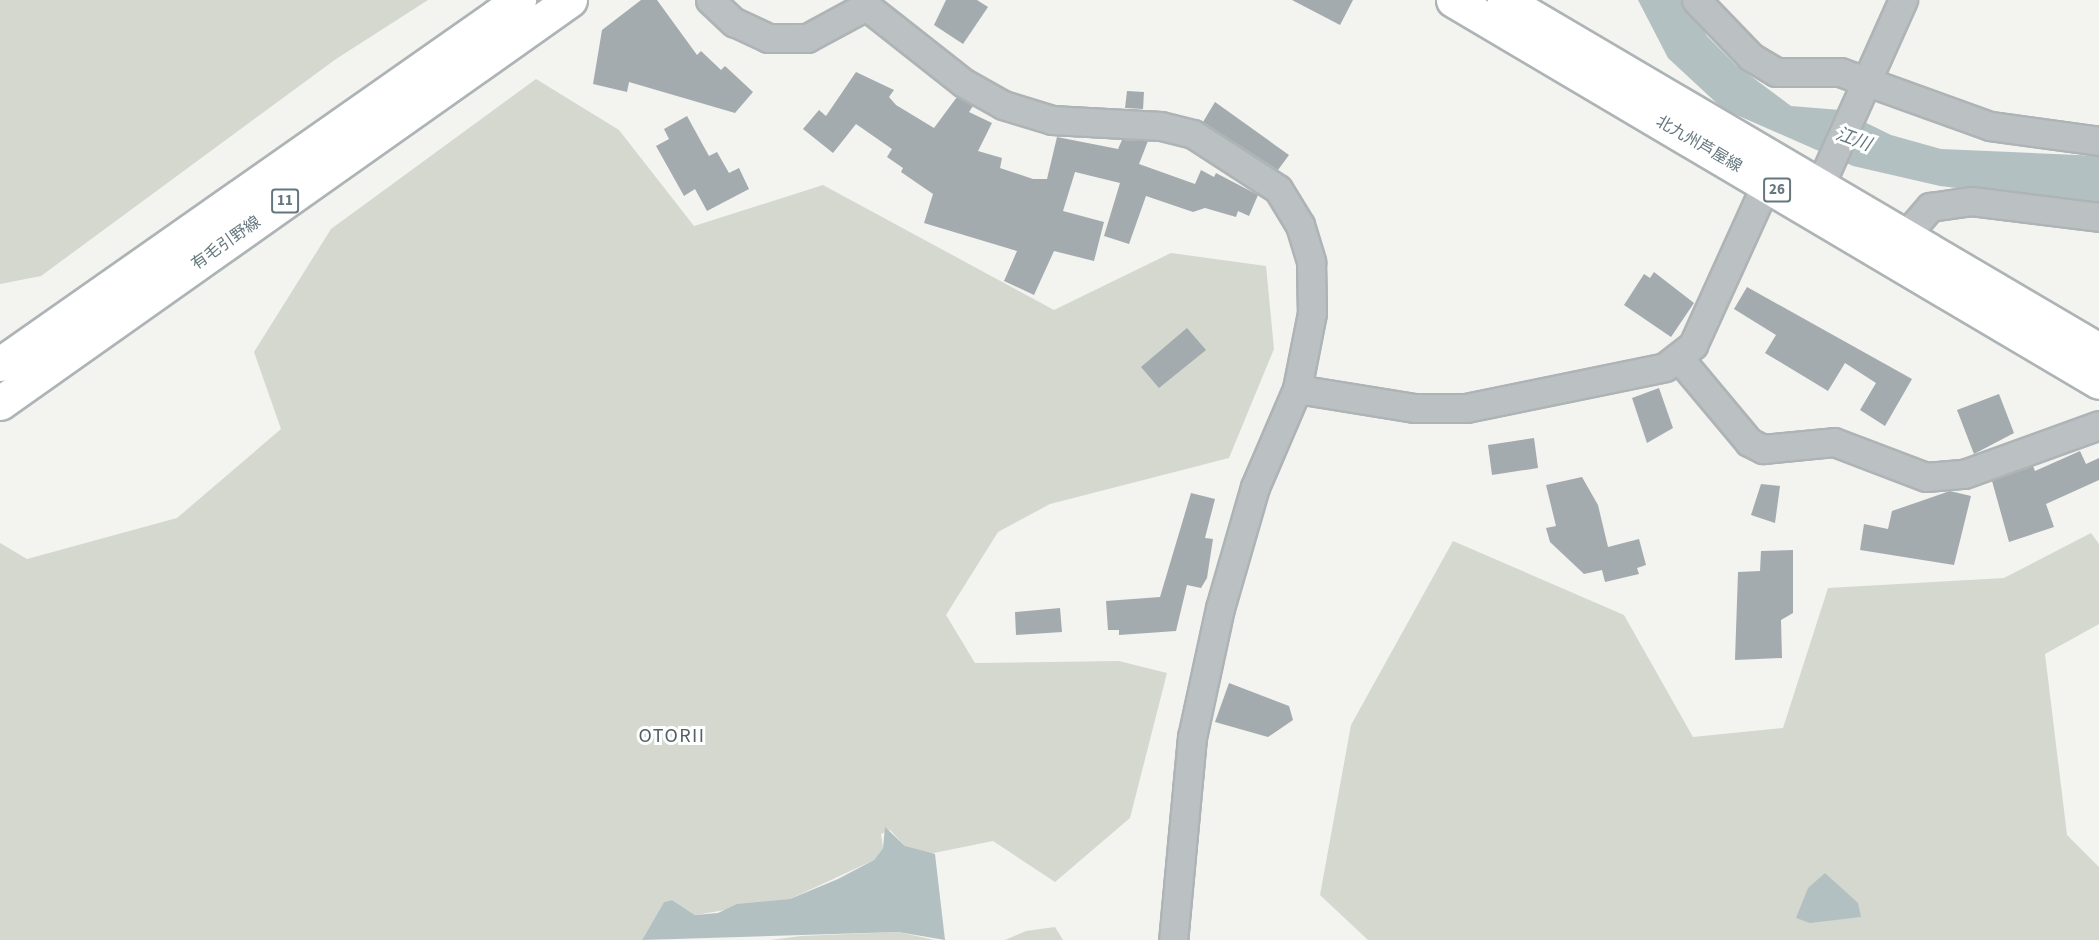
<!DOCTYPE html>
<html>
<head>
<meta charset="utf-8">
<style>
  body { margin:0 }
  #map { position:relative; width:2099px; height:940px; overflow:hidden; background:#f3f3f0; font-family:"Source Sans 3","Noto Sans JP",sans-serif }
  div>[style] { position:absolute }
  .green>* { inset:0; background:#d4d8cf }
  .water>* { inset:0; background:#b3c0c2 }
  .building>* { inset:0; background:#a3abae }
  .roads { filter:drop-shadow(2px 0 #aeb4b6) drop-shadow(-2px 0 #aeb4b6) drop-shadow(0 2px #aeb4b6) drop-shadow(0 -2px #aeb4b6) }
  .street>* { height:27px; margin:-13.5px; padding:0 13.5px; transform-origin:13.5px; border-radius:13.5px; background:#bbc0c2 }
  .primary>* { height:33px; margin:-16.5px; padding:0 16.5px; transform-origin:16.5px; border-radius:16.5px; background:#fff }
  span { translate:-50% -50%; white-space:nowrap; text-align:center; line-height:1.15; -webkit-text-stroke:6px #fff; paint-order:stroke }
  .shield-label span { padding:2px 4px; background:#fff; border:2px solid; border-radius:4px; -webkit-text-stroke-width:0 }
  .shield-label { font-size:15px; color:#65777e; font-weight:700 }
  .street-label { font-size:16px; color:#65777e }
  .water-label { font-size:18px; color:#61787b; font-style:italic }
  .quarter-label { font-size:20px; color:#525f64; letter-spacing:1.5px }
</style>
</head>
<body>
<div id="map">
  <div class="green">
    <i style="clip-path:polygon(0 0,428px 0,336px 59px,41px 276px,0 284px)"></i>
    <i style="clip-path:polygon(536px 79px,619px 130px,694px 226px,823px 185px,1054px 310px,1171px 253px,1266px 266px,1274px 349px,1229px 458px,1050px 504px,998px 532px,946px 615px,975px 663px,1119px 661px,1167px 673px,1130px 818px,1055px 882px,993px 841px,924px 855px,905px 846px,890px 830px,881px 834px,883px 848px,874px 860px,790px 899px,695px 915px,672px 900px,664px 902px,642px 940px,0 940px,0 543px,27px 559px,177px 518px,281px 429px,254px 352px,331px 229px)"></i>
    <i style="clip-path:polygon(2091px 533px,2099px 544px,2099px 624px,2045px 654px,2067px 835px,2099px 867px,2099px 940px,1368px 940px,1320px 895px,1351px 725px,1453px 541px,1624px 615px,1693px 737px,1783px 728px,1828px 588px,2004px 578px)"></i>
    <i style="clip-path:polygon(1055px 927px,1063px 940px,1005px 940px,1026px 931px)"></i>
    <i style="clip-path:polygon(898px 932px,935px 940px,771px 940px,801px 936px)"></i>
  </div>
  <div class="water">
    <i style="clip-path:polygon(1638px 0,1687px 0,1707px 36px,1736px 65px,1791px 106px,1840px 110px,1891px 135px,1941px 149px,2099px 156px,2099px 205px,1940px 186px,1853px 166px,1723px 109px,1668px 58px)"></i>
    <i style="clip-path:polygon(885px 827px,905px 846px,935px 854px,945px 940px,898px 932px,642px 940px,664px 902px,672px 900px,695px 915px,718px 913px,737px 904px,790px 899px,838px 879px,874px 860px,883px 848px)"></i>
    <i style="clip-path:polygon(1825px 873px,1858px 903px,1861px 917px,1810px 923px,1796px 918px,1808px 888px)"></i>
  </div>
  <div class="building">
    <i style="clip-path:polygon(641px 0,657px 0,697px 55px,701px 51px,721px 70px,725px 66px,753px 92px,735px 113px,629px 82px,627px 92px,593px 84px,602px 30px)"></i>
    <i style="clip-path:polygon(946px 0,977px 0,988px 7px,963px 44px,934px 25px)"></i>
    <i style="clip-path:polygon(1292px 0,1353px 0,1340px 25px)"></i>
    <i style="clip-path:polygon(856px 72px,894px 90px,889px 97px,896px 105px,934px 128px,957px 97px,973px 106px,969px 112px,992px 123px,978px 151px,1002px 158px,1000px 168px,1033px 179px,1047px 179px,1057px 137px,1118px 149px,1122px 140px,1148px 141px,1139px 164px,1195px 184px,1201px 170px,1214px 177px,1216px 173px,1258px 195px,1249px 216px,1238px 211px,1236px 217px,1205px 208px,1193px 212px,1146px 196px,1129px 244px,1104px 236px,1120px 183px,1075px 172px,1063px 211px,1104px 222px,1094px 261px,1054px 251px,1034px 295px,1004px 281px,1017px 251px,924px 223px,933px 194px,901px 172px,903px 168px,887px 157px,892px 149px,856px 124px,833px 153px,803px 129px,819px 110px,826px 116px)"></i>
    <i style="clip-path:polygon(1127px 91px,1144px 92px,1143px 109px,1125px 108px)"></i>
    <i style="clip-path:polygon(1215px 102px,1289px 155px,1278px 170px,1203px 122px)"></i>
    <i style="clip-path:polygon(687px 116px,709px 156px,717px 152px,729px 173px,739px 168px,749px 189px,707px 211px,695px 189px,684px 196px,656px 146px,669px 139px,664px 129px)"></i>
    <i style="clip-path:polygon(1654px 272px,1694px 303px,1671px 337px,1624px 305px,1644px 274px,1650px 278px)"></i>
    <i style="clip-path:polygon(1747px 287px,1912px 379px,1885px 426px,1860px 410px,1876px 383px,1845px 363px,1828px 391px,1765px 353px,1776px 335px,1734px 309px)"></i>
    <i style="clip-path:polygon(1187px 328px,1206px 350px,1159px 388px,1141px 367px)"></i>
    <i style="clip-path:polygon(1659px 388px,1673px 428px,1647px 443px,1632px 398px)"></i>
    <i style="clip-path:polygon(1999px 394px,2014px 433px,1974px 454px,1957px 410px)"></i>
    <i style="clip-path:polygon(1534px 438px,1538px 468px,1492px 475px,1488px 445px)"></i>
    <i style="clip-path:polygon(2080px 451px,2086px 464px,2099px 458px,2099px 480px,2046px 504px,2054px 527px,2009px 542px,1992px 481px,2033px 466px,2035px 471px)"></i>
    <i style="clip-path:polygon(1582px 477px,1598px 505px,1608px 547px,1639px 539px,1646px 565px,1637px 568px,1639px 574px,1605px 582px,1602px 570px,1584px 574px,1550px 542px,1546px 528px,1556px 526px,1546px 485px)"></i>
    <i style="clip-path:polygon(1761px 484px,1780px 486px,1775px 523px,1751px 515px)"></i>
    <i style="clip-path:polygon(1950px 491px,1971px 496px,1954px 565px,1860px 550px,1864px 524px,1888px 529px,1892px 511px)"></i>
    <i style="clip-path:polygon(1191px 493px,1215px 499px,1205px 538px,1213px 539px,1207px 578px,1201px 588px,1187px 585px,1176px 631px,1119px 635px,1119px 630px,1108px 630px,1106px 601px,1160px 597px)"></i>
    <i style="clip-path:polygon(1793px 550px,1793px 613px,1781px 620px,1782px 658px,1735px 660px,1738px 572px,1760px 571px,1761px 551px)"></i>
    <i style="clip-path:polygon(1060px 608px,1062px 632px,1016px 635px,1015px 612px)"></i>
    <i style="clip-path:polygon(1229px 683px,1289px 706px,1293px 720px,1268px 737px,1215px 722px)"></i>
  </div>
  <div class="roads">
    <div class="street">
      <i style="left:710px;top:0;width:33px;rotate:43deg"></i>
      <i style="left:734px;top:22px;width:38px;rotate:25deg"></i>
      <i style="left:768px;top:38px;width:39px"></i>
      <i style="left:807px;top:38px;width:67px;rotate:-28.5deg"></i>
      <i style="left:866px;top:6px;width:125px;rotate:38.2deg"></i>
      <i style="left:964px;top:83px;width:45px;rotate:29.4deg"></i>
      <i style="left:1003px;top:105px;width:51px;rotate:17deg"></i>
      <i style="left:1052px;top:120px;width:109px;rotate:3.2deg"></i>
      <i style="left:1161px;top:126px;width:33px;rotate:14deg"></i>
      <i style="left:1193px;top:134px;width:101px;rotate:32.9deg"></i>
      <i style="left:1278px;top:189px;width:42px;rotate:58.6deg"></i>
      <i style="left:1300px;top:225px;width:39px;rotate:73deg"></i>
      <i style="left:1311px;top:262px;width:51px;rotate:88.9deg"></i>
      <i style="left:1312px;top:313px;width:77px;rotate:101.2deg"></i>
      <i style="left:1297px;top:389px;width:107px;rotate:113.2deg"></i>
      <i style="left:1255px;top:487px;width:126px;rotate:106.1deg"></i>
      <i style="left:1220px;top:608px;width:132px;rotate:102.2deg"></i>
      <i style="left:1192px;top:737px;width:204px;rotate:95.3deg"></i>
      <i style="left:1696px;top:0;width:79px;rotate:46deg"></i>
      <i style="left:1751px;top:57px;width:29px;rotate:31deg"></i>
      <i style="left:1776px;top:72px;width:64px"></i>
      <i style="left:1840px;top:72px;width:159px;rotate:19.8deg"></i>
      <i style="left:1990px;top:126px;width:110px;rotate:7.8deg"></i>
      <i style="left:1821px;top:183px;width:201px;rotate:-65.9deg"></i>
      <i style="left:1891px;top:252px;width:60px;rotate:-49.1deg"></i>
      <i style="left:1930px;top:207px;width:41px;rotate:-8.3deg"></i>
      <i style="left:1971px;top:201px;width:129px;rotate:7.1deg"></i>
      <i style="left:1678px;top:357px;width:111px;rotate:50.1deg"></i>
      <i style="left:1749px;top:442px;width:16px;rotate:27deg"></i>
      <i style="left:1763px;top:449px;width:71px;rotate:-5.6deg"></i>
      <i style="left:1834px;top:442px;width:98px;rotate:20.8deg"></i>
      <i style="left:1926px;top:477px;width:38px;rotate:-5deg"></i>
      <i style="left:1964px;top:474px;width:144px;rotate:-19.9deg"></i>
      <i style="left:1297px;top:389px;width:119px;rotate:9.2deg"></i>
      <i style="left:1414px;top:408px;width:52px"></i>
      <i style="left:1466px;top:408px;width:203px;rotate:-11.6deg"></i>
      <i style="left:1665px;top:367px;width:36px;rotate:-38deg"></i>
      <i style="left:1693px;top:345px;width:177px;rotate:-65.6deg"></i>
    </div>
    <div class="primary">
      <i style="left:1453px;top:0;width:750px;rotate:30.6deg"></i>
      <i style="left:1504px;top:0;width:690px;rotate:30.47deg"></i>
      <i style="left:0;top:364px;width:634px;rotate:-35.04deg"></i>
      <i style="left:0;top:403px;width:698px;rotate:-35.26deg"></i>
    </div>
  </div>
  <div class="shield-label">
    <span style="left:1777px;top:190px">26</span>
    <span style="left:285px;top:201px">11</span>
  </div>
  <div class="street-label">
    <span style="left:1699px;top:144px;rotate:30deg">北九州芦屋線</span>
    <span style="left:226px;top:243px;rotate:-35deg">有毛引野線</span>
  </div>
  <div class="water-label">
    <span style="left:1853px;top:140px;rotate:20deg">江川</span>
  </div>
  <div class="quarter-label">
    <span style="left:672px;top:736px">OTORII</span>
  </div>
</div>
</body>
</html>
